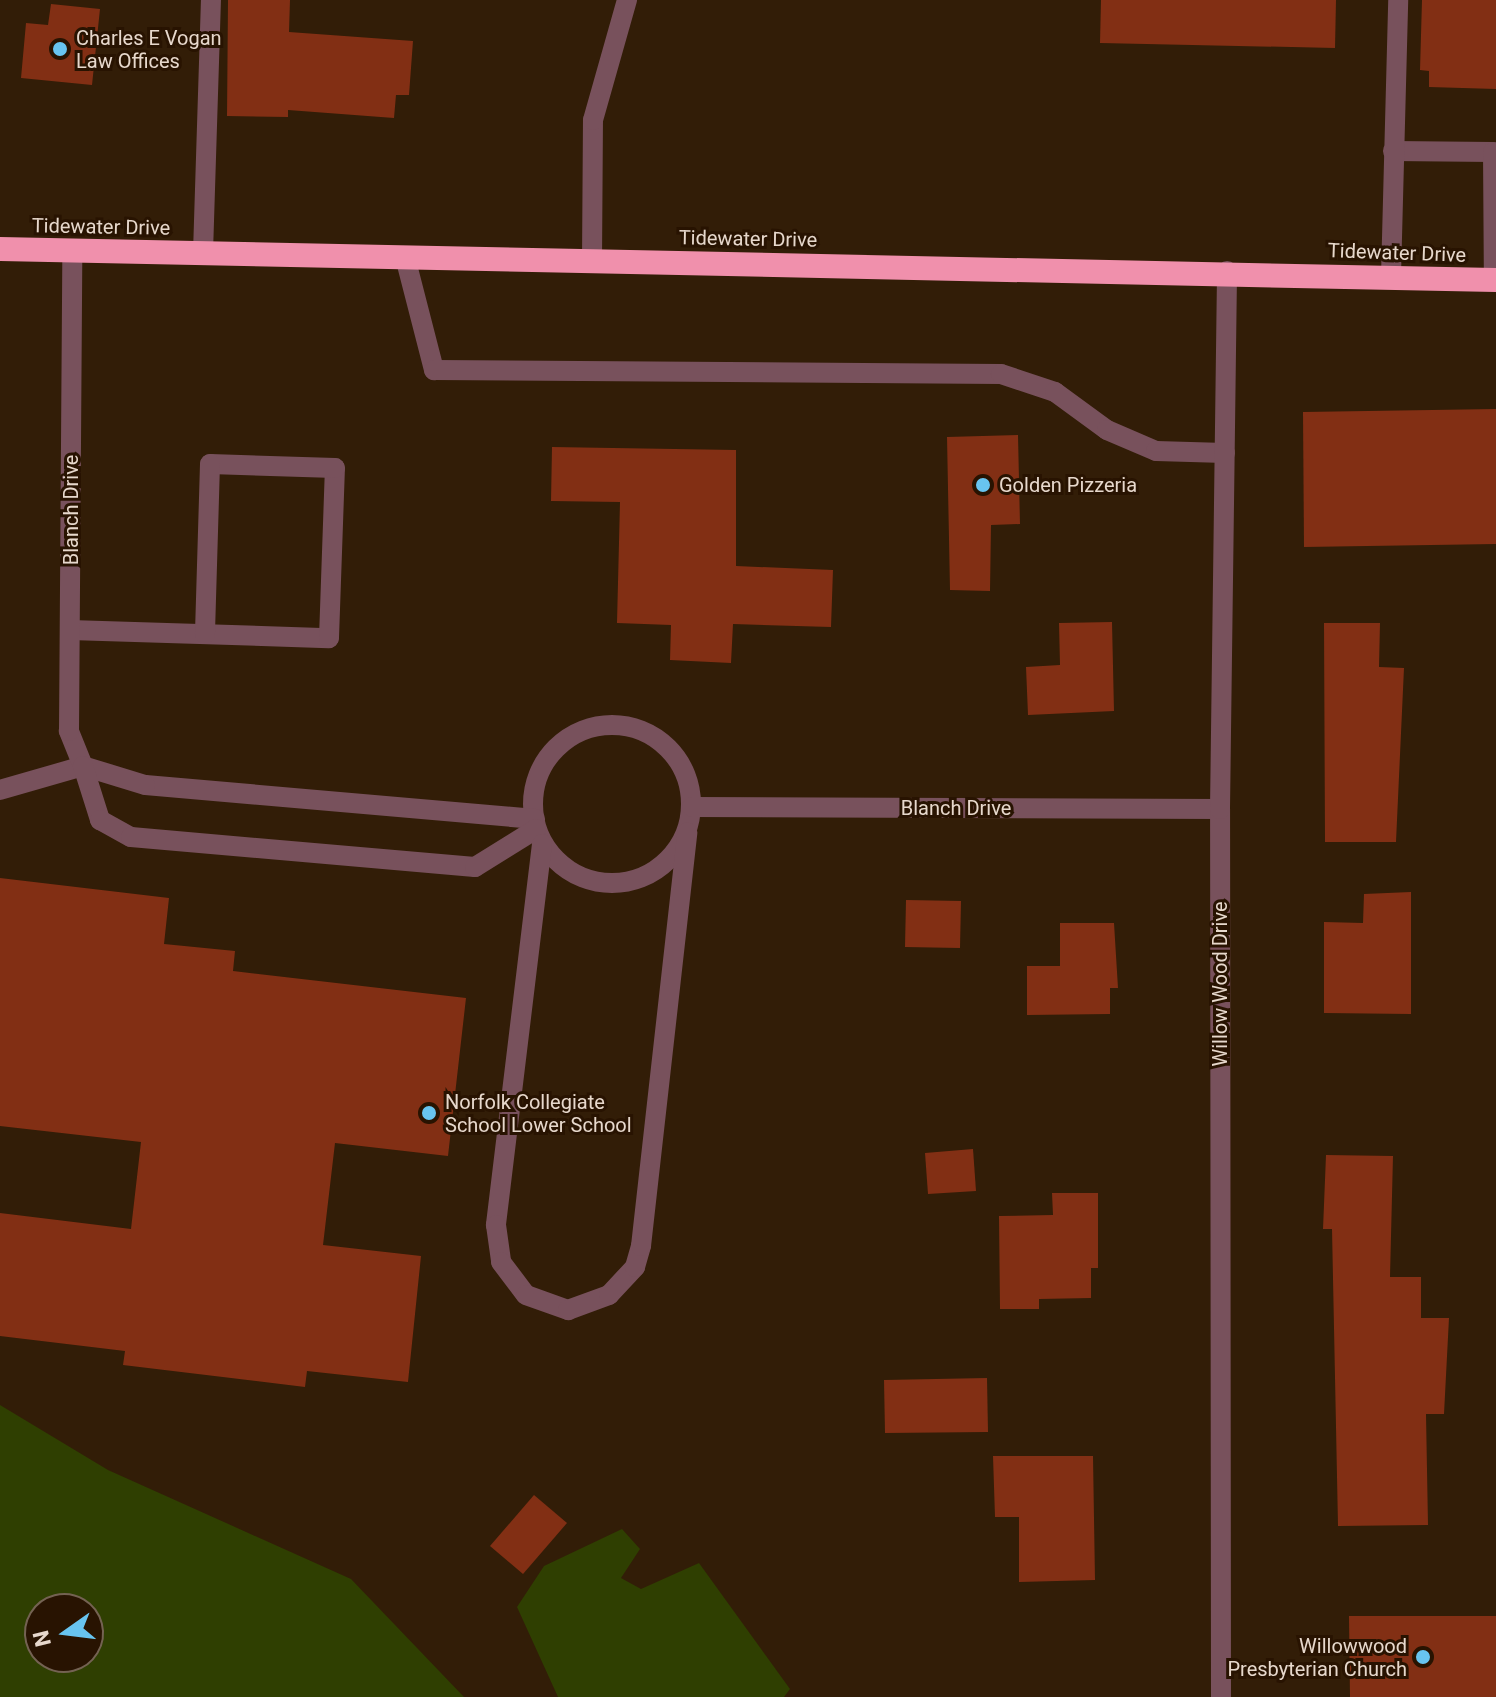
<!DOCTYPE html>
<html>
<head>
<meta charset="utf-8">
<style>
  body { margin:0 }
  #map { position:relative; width:1496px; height:1697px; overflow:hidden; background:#321d07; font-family:Roboto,sans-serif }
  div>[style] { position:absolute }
  .green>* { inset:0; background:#2f3f01 }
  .building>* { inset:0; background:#822f14 }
  .minor>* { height:20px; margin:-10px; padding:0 10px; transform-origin:10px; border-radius:10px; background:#78515c }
  .minor>.ring { margin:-10px; padding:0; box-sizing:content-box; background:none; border:20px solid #78515c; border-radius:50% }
  .highway>* { height:24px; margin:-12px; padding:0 12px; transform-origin:12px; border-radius:12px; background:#f090ac }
  .dots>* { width:22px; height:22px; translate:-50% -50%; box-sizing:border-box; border:4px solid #281301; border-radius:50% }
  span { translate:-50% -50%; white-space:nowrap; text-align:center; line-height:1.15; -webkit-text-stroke:6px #281301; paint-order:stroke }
  .poi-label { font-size:20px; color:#e7d8cc }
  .left { translate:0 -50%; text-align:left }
  .right { translate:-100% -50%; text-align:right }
  .street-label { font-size:20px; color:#e7d8cc }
  .north { position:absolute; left:24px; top:1593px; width:80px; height:80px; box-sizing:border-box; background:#281301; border:2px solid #746252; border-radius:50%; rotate:256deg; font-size:22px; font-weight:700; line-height:32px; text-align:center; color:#e7d8cc }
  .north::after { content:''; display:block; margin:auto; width:28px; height:36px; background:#68c4f0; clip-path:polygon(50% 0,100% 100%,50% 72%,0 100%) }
</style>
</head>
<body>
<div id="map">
  <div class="green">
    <i style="clip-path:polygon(evenodd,0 1405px,108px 1470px,351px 1579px,464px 1697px,0 1697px,0 1405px,40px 1609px,88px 1609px,88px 1657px,40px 1657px,40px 1609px)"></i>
    <i style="clip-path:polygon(622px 1529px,640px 1549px,621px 1578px,641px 1589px,699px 1563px,790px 1689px,784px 1697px,558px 1697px,517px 1607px,544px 1566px)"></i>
  </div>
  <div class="building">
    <i style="clip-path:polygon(228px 0,290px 0,289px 32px,413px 41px,409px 95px,396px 95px,394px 118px,288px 110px,288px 117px,227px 116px)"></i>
    <i style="clip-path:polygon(1101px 0,1336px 0,1335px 48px,1100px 43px)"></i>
    <i style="clip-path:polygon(1422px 0,1496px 0,1496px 89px,1429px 87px,1429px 71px,1420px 70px)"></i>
    <i style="clip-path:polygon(51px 4px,100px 9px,92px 85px,21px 78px,26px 23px,48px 25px)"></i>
    <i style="clip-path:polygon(1496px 409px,1496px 544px,1304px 547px,1303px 412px)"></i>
    <i style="clip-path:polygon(1018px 435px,1020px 524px,991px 525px,990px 591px,950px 590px,947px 437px)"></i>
    <i style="clip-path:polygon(552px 447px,736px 450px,736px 566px,833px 570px,831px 627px,733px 624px,731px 663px,670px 660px,671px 625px,617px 623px,620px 502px,551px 501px)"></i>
    <i style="clip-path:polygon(1112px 622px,1114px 711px,1028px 715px,1026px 667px,1060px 665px,1059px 623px)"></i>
    <i style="clip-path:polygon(1324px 623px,1380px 623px,1379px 667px,1404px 668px,1396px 842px,1325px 842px)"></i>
    <i style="clip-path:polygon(0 878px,169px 898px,164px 944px,235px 951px,233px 971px,466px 998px,448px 1156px,335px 1143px,323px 1245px,421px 1256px,408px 1382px,307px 1371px,305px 1387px,123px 1365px,125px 1351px,0 1336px,0 1213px,131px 1229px,141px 1142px,0 1126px)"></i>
    <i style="clip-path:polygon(1411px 892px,1411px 1014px,1324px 1013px,1324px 922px,1363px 923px,1364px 894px)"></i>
    <i style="clip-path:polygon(906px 900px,961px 901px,960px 948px,905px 947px)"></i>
    <i style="clip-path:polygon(1060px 923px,1114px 923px,1118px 988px,1110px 988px,1110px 1014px,1027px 1015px,1027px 966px,1060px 966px)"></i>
    <i style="clip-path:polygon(973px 1149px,976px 1191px,928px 1194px,925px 1153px)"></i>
    <i style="clip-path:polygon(1326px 1155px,1393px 1156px,1390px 1277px,1421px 1277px,1421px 1318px,1449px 1318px,1444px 1414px,1426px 1414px,1428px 1525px,1338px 1526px,1332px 1229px,1323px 1229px)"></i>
    <i style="clip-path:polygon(1052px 1193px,1098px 1193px,1098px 1268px,1091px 1268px,1091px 1298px,1039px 1299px,1039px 1309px,1000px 1309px,999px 1216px,1053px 1215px)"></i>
    <i style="clip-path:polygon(987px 1378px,988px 1432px,885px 1433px,884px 1380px)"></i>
    <i style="clip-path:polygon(993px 1456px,1093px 1456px,1095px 1580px,1019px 1582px,1019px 1517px,995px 1517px)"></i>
    <i style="clip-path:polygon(534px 1495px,567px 1523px,523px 1574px,490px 1546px)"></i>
    <i style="clip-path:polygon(1349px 1616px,1496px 1616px,1496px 1697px,1350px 1697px)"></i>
  </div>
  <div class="minor">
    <i style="left:1393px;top:151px;width:100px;rotate:0.6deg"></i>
    <i style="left:1493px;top:152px;width:128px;rotate:89.6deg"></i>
    <i style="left:203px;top:253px;width:253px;rotate:-88.2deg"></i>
    <i style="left:405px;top:257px;width:117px;rotate:75.6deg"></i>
    <i style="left:434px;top:370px;width:567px;rotate:0.4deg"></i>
    <i style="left:1001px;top:374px;width:57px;rotate:18.4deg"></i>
    <i style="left:1055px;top:392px;width:64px;rotate:36.2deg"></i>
    <i style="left:1107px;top:430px;width:53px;rotate:23.2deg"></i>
    <i style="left:1156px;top:451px;width:69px;rotate:1.7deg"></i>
    <i style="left:592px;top:260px;width:140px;rotate:-89.6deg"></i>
    <i style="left:593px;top:120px;width:125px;rotate:-74.2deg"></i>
    <i style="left:1391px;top:276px;width:276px;rotate:-88.5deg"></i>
    <i style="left:70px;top:630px;width:259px;rotate:1.8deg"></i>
    <i style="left:329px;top:638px;width:170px;rotate:-88deg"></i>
    <i style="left:335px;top:468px;width:125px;rotate:-178.2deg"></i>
    <i style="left:210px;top:464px;width:170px;rotate:91.7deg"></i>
    <i class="ring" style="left:533px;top:725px;width:138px;height:138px"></i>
    <i style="left:0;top:790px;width:86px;rotate:-16.1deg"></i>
    <i style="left:83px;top:766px;width:38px;rotate:-112deg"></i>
    <i style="left:69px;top:731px;width:480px;rotate:-89.6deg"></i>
    <i style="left:692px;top:807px;width:528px;rotate:0.22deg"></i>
    <i style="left:535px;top:819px;width:391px;rotate:-175deg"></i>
    <i style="left:145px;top:785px;width:65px;rotate:-163deg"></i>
    <i style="left:83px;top:766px;width:57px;rotate:72.5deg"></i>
    <i style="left:100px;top:820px;width:35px;rotate:29deg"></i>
    <i style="left:131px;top:837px;width:345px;rotate:5deg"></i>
    <i style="left:475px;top:867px;width:72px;rotate:-31.9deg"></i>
    <i style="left:542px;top:844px;width:384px;rotate:96.9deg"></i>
    <i style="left:496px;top:1225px;width:37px;rotate:82deg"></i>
    <i style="left:501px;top:1262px;width:41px;rotate:52.9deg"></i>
    <i style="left:526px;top:1295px;width:45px;rotate:19.7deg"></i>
    <i style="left:568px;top:1310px;width:44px;rotate:-20.1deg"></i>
    <i style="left:609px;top:1295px;width:38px;rotate:-47deg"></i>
    <i style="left:635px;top:1267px;width:22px;rotate:-74deg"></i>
    <i style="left:641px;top:1246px;width:416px;rotate:-83.6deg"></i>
    <i style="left:1221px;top:1697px;width:888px;rotate:-90.06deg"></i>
    <i style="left:1220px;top:809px;width:538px;rotate:-89.25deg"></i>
  </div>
  <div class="highway">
    <i style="left:0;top:249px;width:1496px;rotate:1.19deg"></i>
  </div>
  <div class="dots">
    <i style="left:60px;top:49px;background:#68c4f0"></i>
    <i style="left:983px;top:485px;background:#68c4f0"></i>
    <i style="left:429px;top:1113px;background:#68c4f0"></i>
    <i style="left:1423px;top:1657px;background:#68c4f0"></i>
  </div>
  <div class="poi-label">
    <span class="left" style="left:76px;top:50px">Charles E Vogan<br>Law Offices</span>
    <span class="left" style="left:999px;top:485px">Golden Pizzeria</span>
    <span class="left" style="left:445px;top:1114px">Norfolk Collegiate<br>School Lower School</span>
    <span class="right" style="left:1407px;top:1658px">Willowwood<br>Presbyterian Church</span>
  </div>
  <div class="street-label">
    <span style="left:101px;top:227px;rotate:1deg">Tidewater Drive</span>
    <span style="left:748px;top:239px;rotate:1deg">Tidewater Drive</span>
    <span style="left:1397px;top:253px;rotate:2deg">Tidewater Drive</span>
    <span style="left:71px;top:510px;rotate:-90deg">Blanch Drive</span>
    <span style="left:956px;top:808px">Blanch Drive</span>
    <span style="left:1220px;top:984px;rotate:-90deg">Willow Wood Drive</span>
  </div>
  <div class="north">N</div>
</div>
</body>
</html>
